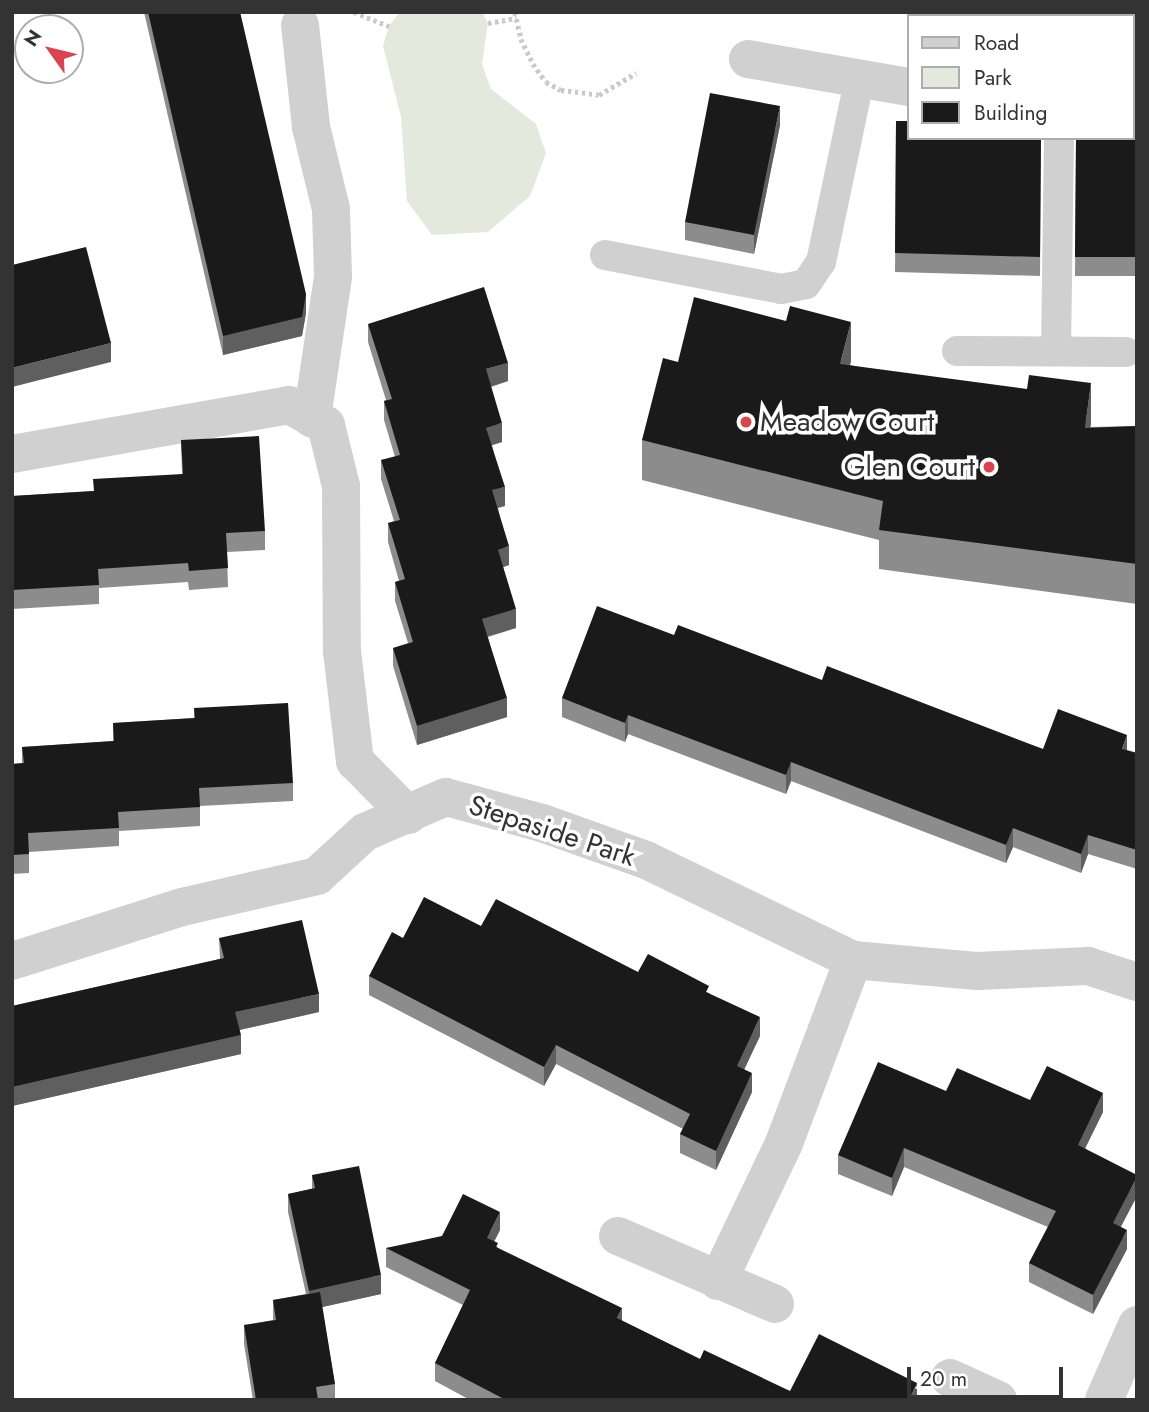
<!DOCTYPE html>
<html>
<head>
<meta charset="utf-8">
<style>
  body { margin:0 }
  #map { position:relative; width:1149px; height:1412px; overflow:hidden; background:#fff; font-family:Jost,sans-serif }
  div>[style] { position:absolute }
  .green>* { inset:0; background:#e3e9dd }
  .path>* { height:4.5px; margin-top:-2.25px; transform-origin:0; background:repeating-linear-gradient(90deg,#cacaca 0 3.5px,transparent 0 7px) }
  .service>* { height:30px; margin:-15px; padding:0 15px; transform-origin:15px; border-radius:15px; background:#d0d0d0 }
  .minor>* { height:38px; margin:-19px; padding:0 19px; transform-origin:19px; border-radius:19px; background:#d0d0d0 }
  .wall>* { inset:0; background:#8c8c8c }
  .shaded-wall>* { inset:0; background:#5f5f5f }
  .building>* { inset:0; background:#1a1a1a }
  .dots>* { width:19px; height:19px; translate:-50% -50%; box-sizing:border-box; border:4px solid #fff; border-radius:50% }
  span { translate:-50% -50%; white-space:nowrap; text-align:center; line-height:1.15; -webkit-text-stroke:7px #fff; paint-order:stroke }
  .poi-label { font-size:28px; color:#333 }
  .left { translate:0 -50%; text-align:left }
  .right { translate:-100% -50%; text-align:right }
  .street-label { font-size:28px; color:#333 }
  .frame { position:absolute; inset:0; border:14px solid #333; pointer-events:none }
  .legend { position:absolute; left:907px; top:14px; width:228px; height:126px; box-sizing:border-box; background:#fff; border:2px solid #adadad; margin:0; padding:9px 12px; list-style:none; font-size:21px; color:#333 }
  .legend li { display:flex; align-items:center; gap:14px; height:35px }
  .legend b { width:35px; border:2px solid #adadad }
  .north { position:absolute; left:14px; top:14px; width:70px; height:70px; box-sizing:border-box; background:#fff; border:2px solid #adadad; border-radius:50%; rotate:304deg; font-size:19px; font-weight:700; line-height:28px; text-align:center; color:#333 }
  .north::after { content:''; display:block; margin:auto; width:24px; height:32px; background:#da444f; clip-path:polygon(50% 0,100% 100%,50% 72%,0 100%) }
  .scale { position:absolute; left:907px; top:1367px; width:156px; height:32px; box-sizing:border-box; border:4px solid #333; border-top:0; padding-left:9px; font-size:21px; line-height:24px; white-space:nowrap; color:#333; -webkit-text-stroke:5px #fff; paint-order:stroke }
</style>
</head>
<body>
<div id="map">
  <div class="green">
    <i style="clip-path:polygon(400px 12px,482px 12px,488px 23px,482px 64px,491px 89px,536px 124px,546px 153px,530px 196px,488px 232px,432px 235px,407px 201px,401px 117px,383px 46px,389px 26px)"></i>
  </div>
  <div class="path">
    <i style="left:354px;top:12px;width:38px;rotate:22deg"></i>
    <i style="left:515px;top:12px;width:28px;rotate:77deg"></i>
    <i style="left:521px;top:39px;width:28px;rotate:64deg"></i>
    <i style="left:533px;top:64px;width:22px;rotate:54deg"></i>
    <i style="left:546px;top:82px;width:17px;rotate:28deg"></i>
    <i style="left:561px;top:90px;width:38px;rotate:7deg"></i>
    <i style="left:599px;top:95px;width:43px;rotate:-30.7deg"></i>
    <i style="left:488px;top:23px;width:29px;rotate:-10deg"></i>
  </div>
  <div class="service">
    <i style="left:605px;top:255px;width:179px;rotate:10.9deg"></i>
    <i style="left:781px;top:289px;width:25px;rotate:-11deg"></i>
    <i style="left:806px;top:284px;width:27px;rotate:-56deg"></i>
    <i style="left:821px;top:262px;width:185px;rotate:-78.1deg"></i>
    <i style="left:957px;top:351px;width:169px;rotate:0.3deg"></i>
    <i style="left:1056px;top:351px;width:213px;rotate:-89.2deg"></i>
  </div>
  <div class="minor">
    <i style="left:300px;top:25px;width:103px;rotate:83.8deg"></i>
    <i style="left:311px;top:127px;width:84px;rotate:76.3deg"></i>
    <i style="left:331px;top:209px;width:68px;rotate:88.3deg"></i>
    <i style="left:333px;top:277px;width:143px;rotate:98.5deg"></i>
    <i style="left:748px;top:59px;width:163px;rotate:9.9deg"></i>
    <i style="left:1133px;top:97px;width:4px"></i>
    <i style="left:12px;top:454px;width:281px;rotate:-10deg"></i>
    <i style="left:289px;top:405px;width:42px;rotate:28.4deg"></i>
    <i style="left:326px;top:425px;width:63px;rotate:76.2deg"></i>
    <i style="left:341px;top:486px;width:165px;rotate:89.7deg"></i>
    <i style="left:342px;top:651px;width:111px;rotate:83.3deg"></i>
    <i style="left:355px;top:761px;width:76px;rotate:45.5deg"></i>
    <i style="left:12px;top:961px;width:178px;rotate:-17.6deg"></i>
    <i style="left:182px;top:907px;width:139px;rotate:-12.9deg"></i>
    <i style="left:317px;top:876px;width:65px;rotate:-42.5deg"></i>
    <i style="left:365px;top:832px;width:88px;rotate:-23.4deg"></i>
    <i style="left:446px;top:797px;width:99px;rotate:15.2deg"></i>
    <i style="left:542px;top:823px;width:110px;rotate:19.6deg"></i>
    <i style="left:646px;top:860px;width:230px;rotate:25.8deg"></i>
    <i style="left:853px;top:960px;width:124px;rotate:5.1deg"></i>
    <i style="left:977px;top:971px;width:111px;rotate:-2.6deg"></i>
    <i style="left:1088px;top:966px;width:52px;rotate:18.1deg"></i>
    <i style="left:618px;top:1236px;width:171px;rotate:23.4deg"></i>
    <i style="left:718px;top:1281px;width:153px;rotate:-64.4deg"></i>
    <i style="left:784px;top:1143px;width:196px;rotate:-69.3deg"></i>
    <i style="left:950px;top:1378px;width:53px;rotate:24.6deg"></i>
    <i style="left:1104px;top:1400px;width:82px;rotate:-66.3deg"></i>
  </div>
  <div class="wall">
    <i style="clip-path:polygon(144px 12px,240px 12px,306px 313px,302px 336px,223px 355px)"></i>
    <i style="clip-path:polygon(949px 12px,1041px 12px,1040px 16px,961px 16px)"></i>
    <i style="clip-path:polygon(896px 121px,1041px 138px,1040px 276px,895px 272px)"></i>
    <i style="clip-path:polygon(780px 125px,754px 254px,685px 240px,685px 222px)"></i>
    <i style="clip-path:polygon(1137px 125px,1137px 276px,1075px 276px,1076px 138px)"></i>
    <i style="clip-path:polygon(368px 324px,508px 381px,491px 387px,502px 442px,492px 445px,505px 506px,498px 508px,509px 565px,503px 567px,516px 628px,488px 637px,507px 717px,417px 745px,393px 666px,393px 648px,408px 643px,395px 601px,395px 582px,399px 581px,388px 542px,388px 523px,394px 521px,381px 479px,381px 460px,395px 457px,384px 420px,384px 401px,386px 400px,368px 342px)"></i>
    <i style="clip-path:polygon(851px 361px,850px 365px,1091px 423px,1090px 427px,1137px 426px,1137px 604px,879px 569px,879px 540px,642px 480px,642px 440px,678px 362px)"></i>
    <i style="clip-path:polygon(181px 440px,265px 531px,265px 550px,227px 552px,228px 587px,189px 590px,188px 582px,99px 588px,99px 604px,12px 609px,12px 496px,93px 491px,182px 474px)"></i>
    <i style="clip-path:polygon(674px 635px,1043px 749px,1127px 750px,1137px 753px,1137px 869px,1088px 854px,1081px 873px,1013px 847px,1006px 863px,791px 781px,786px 794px,628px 734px,625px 742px,562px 717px,562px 698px)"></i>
    <i style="clip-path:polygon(194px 708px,293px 783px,293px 801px,200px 806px,200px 826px,119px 831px,119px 846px,29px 852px,29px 873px,12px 874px,12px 764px,22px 763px,22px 747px,113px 741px,113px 723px,194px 718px)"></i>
    <i style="clip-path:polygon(481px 926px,709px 993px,760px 1036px,744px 1069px,752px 1092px,716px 1170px,680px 1153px,680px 1134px,683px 1129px,556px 1064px,544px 1086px,369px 995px,369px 976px,403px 938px)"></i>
    <i style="clip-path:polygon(219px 938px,319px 1012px,239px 1030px,241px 1054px,12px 1106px,12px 1006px,220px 959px)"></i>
    <i style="clip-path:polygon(946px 1091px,1030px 1100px,1103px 1112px,1085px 1148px,1137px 1196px,1120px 1227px,1127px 1249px,1093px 1314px,1029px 1282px,1029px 1263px,1048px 1227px,904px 1167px,892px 1196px,838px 1174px,838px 1155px)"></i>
    <i style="clip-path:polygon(312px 1175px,381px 1294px,322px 1307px,335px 1384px,335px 1400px,253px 1400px,244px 1344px,244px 1325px,273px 1320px,273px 1300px,306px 1294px,288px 1212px,288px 1194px,312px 1189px)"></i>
    <i style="clip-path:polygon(500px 1230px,494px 1241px,498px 1248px,622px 1321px,700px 1359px,790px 1391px,917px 1400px,470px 1400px,435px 1381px,435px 1363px,463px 1305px,386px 1267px,386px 1248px)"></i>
  </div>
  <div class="shaded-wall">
    <i style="clip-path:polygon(1035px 12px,1041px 12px,1040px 16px,1034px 16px)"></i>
    <i style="clip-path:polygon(780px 106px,780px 125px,754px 254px,754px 235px)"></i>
    <i style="clip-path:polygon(306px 294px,306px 313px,302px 336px,223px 355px,223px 336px)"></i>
    <i style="clip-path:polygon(851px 322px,851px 361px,840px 403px,840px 364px)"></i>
    <i style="clip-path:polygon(111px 343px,111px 362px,12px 387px,12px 368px)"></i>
    <i style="clip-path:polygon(508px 363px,508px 381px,486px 388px,486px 369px)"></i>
    <i style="clip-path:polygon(1091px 383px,1091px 423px,1085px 467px,1085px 428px)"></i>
    <i style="clip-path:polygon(502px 423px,502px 442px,486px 447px,486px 428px)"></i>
    <i style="clip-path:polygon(505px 487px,505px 506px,492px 509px,492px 490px)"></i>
    <i style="clip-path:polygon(509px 546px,509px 565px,498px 569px,498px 550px)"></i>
    <i style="clip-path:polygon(516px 609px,516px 628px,482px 638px,482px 619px)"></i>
    <i style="clip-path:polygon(507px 698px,507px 717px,417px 745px,417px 726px)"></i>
    <i style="clip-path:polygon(628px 715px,628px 734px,625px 742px,625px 723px)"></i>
    <i style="clip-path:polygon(1127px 735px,1127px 754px,1122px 749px)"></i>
    <i style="clip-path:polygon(791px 762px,791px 781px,786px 794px,786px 775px)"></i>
    <i style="clip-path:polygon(1013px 828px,1013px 847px,1006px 863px,1006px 845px)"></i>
    <i style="clip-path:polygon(1088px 835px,1088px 854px,1081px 873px,1081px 854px)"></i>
    <i style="clip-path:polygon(319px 994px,319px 1012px,235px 1031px,235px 1012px)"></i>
    <i style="clip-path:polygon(760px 1017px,760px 1036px,737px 1085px,737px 1066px)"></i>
    <i style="clip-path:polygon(241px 1035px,241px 1054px,12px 1106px,12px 1087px)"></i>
    <i style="clip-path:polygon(556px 1045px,556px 1064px,544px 1086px,544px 1067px)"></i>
    <i style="clip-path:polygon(752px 1073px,752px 1092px,716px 1170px,716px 1151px)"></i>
    <i style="clip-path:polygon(1103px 1093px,1103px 1112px,1078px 1163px,1078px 1145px)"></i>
    <i style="clip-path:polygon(904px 1148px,904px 1167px,892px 1196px,892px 1178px)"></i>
    <i style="clip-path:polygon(1137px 1177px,1137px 1196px,1113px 1242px,1113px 1223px)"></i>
    <i style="clip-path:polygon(500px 1212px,500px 1230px,487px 1256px,487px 1238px)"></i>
    <i style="clip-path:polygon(1127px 1230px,1127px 1249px,1093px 1314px,1093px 1295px)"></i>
    <i style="clip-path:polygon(381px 1275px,381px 1294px,309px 1310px,309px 1291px)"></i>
    <i style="clip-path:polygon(622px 1308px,622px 1327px,617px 1318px)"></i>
    <i style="clip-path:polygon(917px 1383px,917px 1400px,909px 1400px)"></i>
  </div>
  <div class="building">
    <i style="clip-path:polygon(148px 12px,240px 12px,306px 294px,302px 317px,223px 336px)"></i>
    <i style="clip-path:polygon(1010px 12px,1035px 12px,1034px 16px,1022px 16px)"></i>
    <i style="clip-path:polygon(710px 93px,780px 106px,754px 235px,685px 222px)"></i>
    <i style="clip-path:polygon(896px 121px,909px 121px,909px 138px,1041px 138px,1040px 257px,895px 253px)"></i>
    <i style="clip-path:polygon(1133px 125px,1137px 125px,1137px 257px,1075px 257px,1076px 138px,1133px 138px)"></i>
    <i style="clip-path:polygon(86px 247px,111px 343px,12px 368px,12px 265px)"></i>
    <i style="clip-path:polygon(484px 287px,508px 363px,486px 369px,502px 423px,486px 428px,505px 487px,492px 490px,509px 546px,498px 550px,516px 609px,482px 619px,507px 698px,417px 726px,393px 648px,413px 642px,395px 582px,405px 579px,388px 523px,400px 520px,381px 460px,400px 455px,384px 401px,392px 399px,368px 324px)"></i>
    <i style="clip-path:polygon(694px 297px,786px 321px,790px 306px,851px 322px,840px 364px,1027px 389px,1029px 375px,1091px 383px,1085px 428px,1137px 426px,1137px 564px,879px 530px,883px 501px,642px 440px,663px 358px,678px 362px)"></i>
    <i style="clip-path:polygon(259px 436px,265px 531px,226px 533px,228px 568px,189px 571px,188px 563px,98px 569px,99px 585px,12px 590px,12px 496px,94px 491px,93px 479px,183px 474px,181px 440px)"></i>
    <i style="clip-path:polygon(597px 606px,674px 635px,678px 625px,822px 680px,827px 666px,1043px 749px,1058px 709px,1127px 735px,1122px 749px,1137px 753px,1137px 850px,1088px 835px,1081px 854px,1013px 828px,1006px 845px,791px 762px,786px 775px,628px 715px,625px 723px,562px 698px)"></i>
    <i style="clip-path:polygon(288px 703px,293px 783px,199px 788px,200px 807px,118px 812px,119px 828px,28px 833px,29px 854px,12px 855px,12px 764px,24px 763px,22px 747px,114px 741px,113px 723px,195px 718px,194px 708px)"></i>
    <i style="clip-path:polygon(424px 897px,481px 926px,496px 899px,638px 972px,648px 954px,709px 986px,706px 992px,760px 1017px,737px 1066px,752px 1073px,716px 1151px,680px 1134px,690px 1114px,556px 1045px,544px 1067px,369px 976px,392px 932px,403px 938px)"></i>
    <i style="clip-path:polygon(302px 920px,319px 994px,235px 1012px,241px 1035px,12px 1087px,12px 1006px,224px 958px,219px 938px)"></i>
    <i style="clip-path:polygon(878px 1062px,946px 1091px,957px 1068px,1030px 1100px,1047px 1066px,1103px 1093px,1078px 1145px,1137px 1175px,1137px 1177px,1113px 1223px,1127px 1230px,1093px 1295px,1029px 1263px,1056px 1211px,904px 1148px,892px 1178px,838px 1155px)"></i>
    <i style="clip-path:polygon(359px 1166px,381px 1275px,309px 1291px,288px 1194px,315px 1188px,312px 1175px)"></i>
    <i style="clip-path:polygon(463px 1194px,500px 1212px,487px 1238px,498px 1243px,496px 1247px,622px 1308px,617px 1318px,700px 1359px,704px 1350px,790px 1391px,819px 1334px,917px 1383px,909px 1400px,506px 1400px,435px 1363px,470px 1290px,386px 1248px,442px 1236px)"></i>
    <i style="clip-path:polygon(320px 1292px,335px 1384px,316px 1387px,318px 1400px,256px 1400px,244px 1325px,276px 1320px,273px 1300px)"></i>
  </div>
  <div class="dots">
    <i style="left:746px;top:422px;background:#da444f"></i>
    <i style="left:989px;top:467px;background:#da444f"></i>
  </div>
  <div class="poi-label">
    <span class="left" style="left:760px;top:422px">Meadow Court</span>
    <span class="right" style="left:975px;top:467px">Glen Court</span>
  </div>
  <div class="street-label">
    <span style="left:552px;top:831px;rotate:18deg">Stepaside Park</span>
  </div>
  <div class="frame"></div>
  <ul class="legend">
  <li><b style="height:9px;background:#d0d0d0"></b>Road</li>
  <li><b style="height:19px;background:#e3e9dd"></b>Park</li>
  <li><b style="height:19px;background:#1a1a1a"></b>Building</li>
  </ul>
  <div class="north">N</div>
  <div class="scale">20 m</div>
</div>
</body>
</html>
